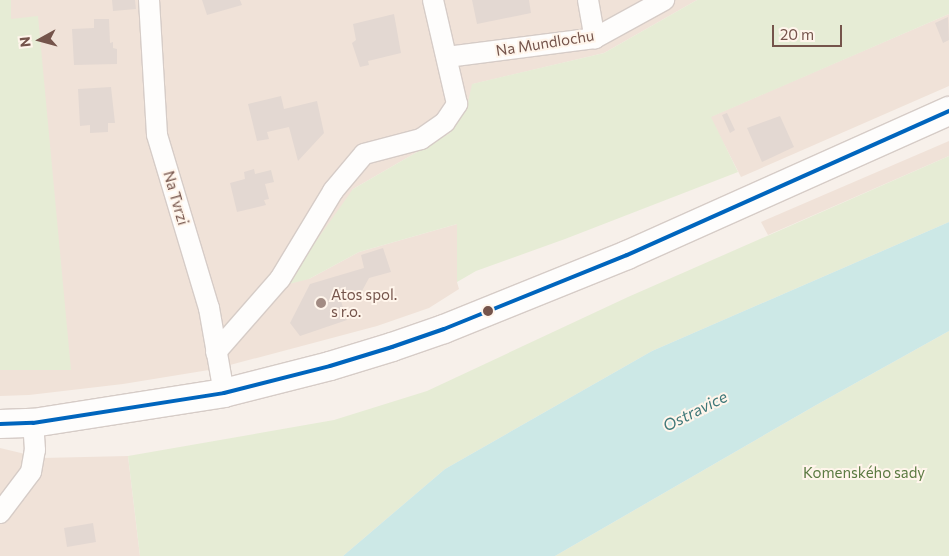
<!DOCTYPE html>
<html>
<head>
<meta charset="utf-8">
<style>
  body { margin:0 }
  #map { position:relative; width:949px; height:556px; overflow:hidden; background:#f7f0ea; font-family:Commissioner,sans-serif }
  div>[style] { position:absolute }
  .residential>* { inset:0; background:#f0e2d8 }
  .green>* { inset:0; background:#e6ecd5 }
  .water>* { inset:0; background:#cce8e6 }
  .building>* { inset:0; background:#e3d8d2 }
  .roads { filter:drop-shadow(1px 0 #d6ccc7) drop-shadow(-1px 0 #d6ccc7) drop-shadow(0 1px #d6ccc7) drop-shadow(0 -1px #d6ccc7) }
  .minor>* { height:20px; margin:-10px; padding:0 10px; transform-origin:10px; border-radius:10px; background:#fefdfc }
  .secondary>* { height:28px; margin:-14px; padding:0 14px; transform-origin:14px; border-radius:14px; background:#fefdfc }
  .bus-1>* { height:4px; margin:-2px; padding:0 2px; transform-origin:2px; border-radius:2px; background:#0065bd }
  .dots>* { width:14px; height:14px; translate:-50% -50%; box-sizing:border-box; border:2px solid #fff5eb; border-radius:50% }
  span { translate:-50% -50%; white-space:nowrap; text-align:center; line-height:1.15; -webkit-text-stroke:4px #fff5eb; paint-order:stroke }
  .street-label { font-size:15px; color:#75544b }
  .poi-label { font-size:15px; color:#75544b }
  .left { translate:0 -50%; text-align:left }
  .park-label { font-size:15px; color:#5b7a42 }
  .water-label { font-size:16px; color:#3f7879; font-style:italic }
  .north { position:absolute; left:15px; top:15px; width:50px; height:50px; -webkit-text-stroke:4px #fff5eb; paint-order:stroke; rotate:263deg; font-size:14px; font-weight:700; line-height:20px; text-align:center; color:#75544b }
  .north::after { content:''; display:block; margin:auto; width:18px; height:22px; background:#75544b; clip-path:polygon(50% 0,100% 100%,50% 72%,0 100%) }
  .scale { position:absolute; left:772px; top:25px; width:70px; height:22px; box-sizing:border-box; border:2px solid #75544b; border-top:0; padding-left:6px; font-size:15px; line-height:18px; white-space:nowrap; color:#75544b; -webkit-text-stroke:4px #fff5eb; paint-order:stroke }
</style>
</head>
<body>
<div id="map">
  <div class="residential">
    <i style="clip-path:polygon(0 0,697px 0,604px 53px,473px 84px,467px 107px,450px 133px,353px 189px,309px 279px,359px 252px,457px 224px,457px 282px,459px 289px,429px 308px,377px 326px,215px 369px,123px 384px,29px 395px,0 396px)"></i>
    <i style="clip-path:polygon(949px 14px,949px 86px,741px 177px,710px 117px)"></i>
    <i style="clip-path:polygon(949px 141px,949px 156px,768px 235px,761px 222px)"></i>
    <i style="clip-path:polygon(0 448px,42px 458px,128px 456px,140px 556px,0 556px)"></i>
  </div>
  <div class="green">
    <i style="clip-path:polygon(0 0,11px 0,11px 19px,38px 16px,71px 370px,0 370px)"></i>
    <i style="clip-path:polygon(697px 0,949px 0,949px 14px,711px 117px,738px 172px,565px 239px,476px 271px,457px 282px,457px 224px,359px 252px,309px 279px,285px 285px,353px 189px,450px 133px,467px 107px,472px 84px,604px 53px)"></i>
    <i style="clip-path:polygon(949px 156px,949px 222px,652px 351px,445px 469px,343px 556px,140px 556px,128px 456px,334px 420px,427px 391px,628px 297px)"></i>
    <i style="clip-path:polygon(949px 331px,949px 556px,555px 556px,818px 404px)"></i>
  </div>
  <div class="water">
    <i style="clip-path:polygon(949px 222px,949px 331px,818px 404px,555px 556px,343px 556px,445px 469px,652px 351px)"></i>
  </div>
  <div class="building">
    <i style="clip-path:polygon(112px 0,135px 0,136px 9px,113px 11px)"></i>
    <i style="clip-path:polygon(202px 0,240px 0,242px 5px,207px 15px)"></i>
    <i style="clip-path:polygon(472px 0,529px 0,531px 13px,477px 24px)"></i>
    <i style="clip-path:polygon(394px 14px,401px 53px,368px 61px,369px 65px,360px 67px,352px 43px,356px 40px,353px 24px)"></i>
    <i style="clip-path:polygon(948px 17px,949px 40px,943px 43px,935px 23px)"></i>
    <i style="clip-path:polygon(94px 19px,109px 19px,110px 43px,113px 42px,113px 48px,117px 49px,117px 64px,74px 65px,72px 29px,94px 28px)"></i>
    <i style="clip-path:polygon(111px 87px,115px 123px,108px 123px,108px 132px,90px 133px,90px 125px,80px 126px,78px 89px)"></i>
    <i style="clip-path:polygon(281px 96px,284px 109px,317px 101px,324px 133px,298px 161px,289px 127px,267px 132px,269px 139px,257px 141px,248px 104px)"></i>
    <i style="clip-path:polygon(727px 113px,735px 130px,730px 133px,722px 115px)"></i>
    <i style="clip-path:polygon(780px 116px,794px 147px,762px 162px,747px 128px)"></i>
    <i style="clip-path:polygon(254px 169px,255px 174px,271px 170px,274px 182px,265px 184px,269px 199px,264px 200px,266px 205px,237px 212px,230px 183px,245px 179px,244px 172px)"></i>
    <i style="clip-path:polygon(383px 248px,391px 272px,369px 278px,362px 291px,340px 298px,347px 320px,300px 336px,290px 323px,310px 284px,364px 268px,361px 255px)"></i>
    <i style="clip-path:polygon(93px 523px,96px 542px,67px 547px,64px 528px)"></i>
  </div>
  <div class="roads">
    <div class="minor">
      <i style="left:149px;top:0;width:135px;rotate:86.6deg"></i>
      <i style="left:157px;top:135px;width:181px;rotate:73.3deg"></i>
      <i style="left:209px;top:308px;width:86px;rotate:80deg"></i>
      <i style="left:588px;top:0;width:39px;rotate:80deg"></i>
      <i style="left:447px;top:57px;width:149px;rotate:-7.3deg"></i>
      <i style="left:595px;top:38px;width:79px;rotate:-28.8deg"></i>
      <i style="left:216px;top:352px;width:97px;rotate:-48.8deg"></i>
      <i style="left:280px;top:279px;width:103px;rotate:-58.9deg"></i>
      <i style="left:333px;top:191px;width:48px;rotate:-50deg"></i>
      <i style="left:364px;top:154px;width:59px;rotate:-14.7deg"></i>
      <i style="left:421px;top:139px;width:29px;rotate:-35deg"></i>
      <i style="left:445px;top:122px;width:22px;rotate:-56deg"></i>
      <i style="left:457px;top:104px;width:107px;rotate:-103deg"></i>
      <i style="left:0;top:513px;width:51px;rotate:-52.9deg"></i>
      <i style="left:31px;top:472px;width:22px;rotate:-80deg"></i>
      <i style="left:35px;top:450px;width:27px;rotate:-94deg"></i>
    </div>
    <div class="secondary">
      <i style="left:0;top:424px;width:33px;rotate:-2deg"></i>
      <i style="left:33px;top:423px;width:193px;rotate:-8.9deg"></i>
      <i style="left:224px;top:393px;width:109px;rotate:-14.3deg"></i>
      <i style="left:330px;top:366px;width:65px;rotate:-17deg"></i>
      <i style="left:392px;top:347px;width:55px;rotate:-19.1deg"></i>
      <i style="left:444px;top:329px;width:197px;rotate:-22deg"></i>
      <i style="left:627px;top:255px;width:353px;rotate:-24.1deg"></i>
    </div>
  </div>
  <div class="bus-1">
    <i style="left:0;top:424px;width:33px;rotate:-2deg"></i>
    <i style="left:33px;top:423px;width:193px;rotate:-8.9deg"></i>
    <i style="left:224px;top:393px;width:109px;rotate:-14.3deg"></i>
    <i style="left:330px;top:366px;width:65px;rotate:-17deg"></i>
    <i style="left:392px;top:347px;width:55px;rotate:-19.1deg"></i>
    <i style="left:444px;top:329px;width:197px;rotate:-22deg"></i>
    <i style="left:627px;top:255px;width:353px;rotate:-24.1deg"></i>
  </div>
  <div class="dots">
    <i style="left:321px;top:303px;background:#a28b83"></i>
    <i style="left:488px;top:311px;background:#75544b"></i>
  </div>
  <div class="street-label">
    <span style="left:545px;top:43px;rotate:-9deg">Na Mundlochu</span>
    <span style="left:176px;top:198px;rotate:74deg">Na Tvrzi</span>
  </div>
  <div class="poi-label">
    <span class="left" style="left:331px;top:303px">Atos spol.<br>s r.o.</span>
  </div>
  <div class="park-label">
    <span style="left:864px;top:473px">Komenského sady</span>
  </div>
  <div class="water-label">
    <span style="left:695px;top:411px;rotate:-27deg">Ostravice</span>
  </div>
  <div class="north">N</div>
  <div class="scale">20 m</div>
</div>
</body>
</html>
